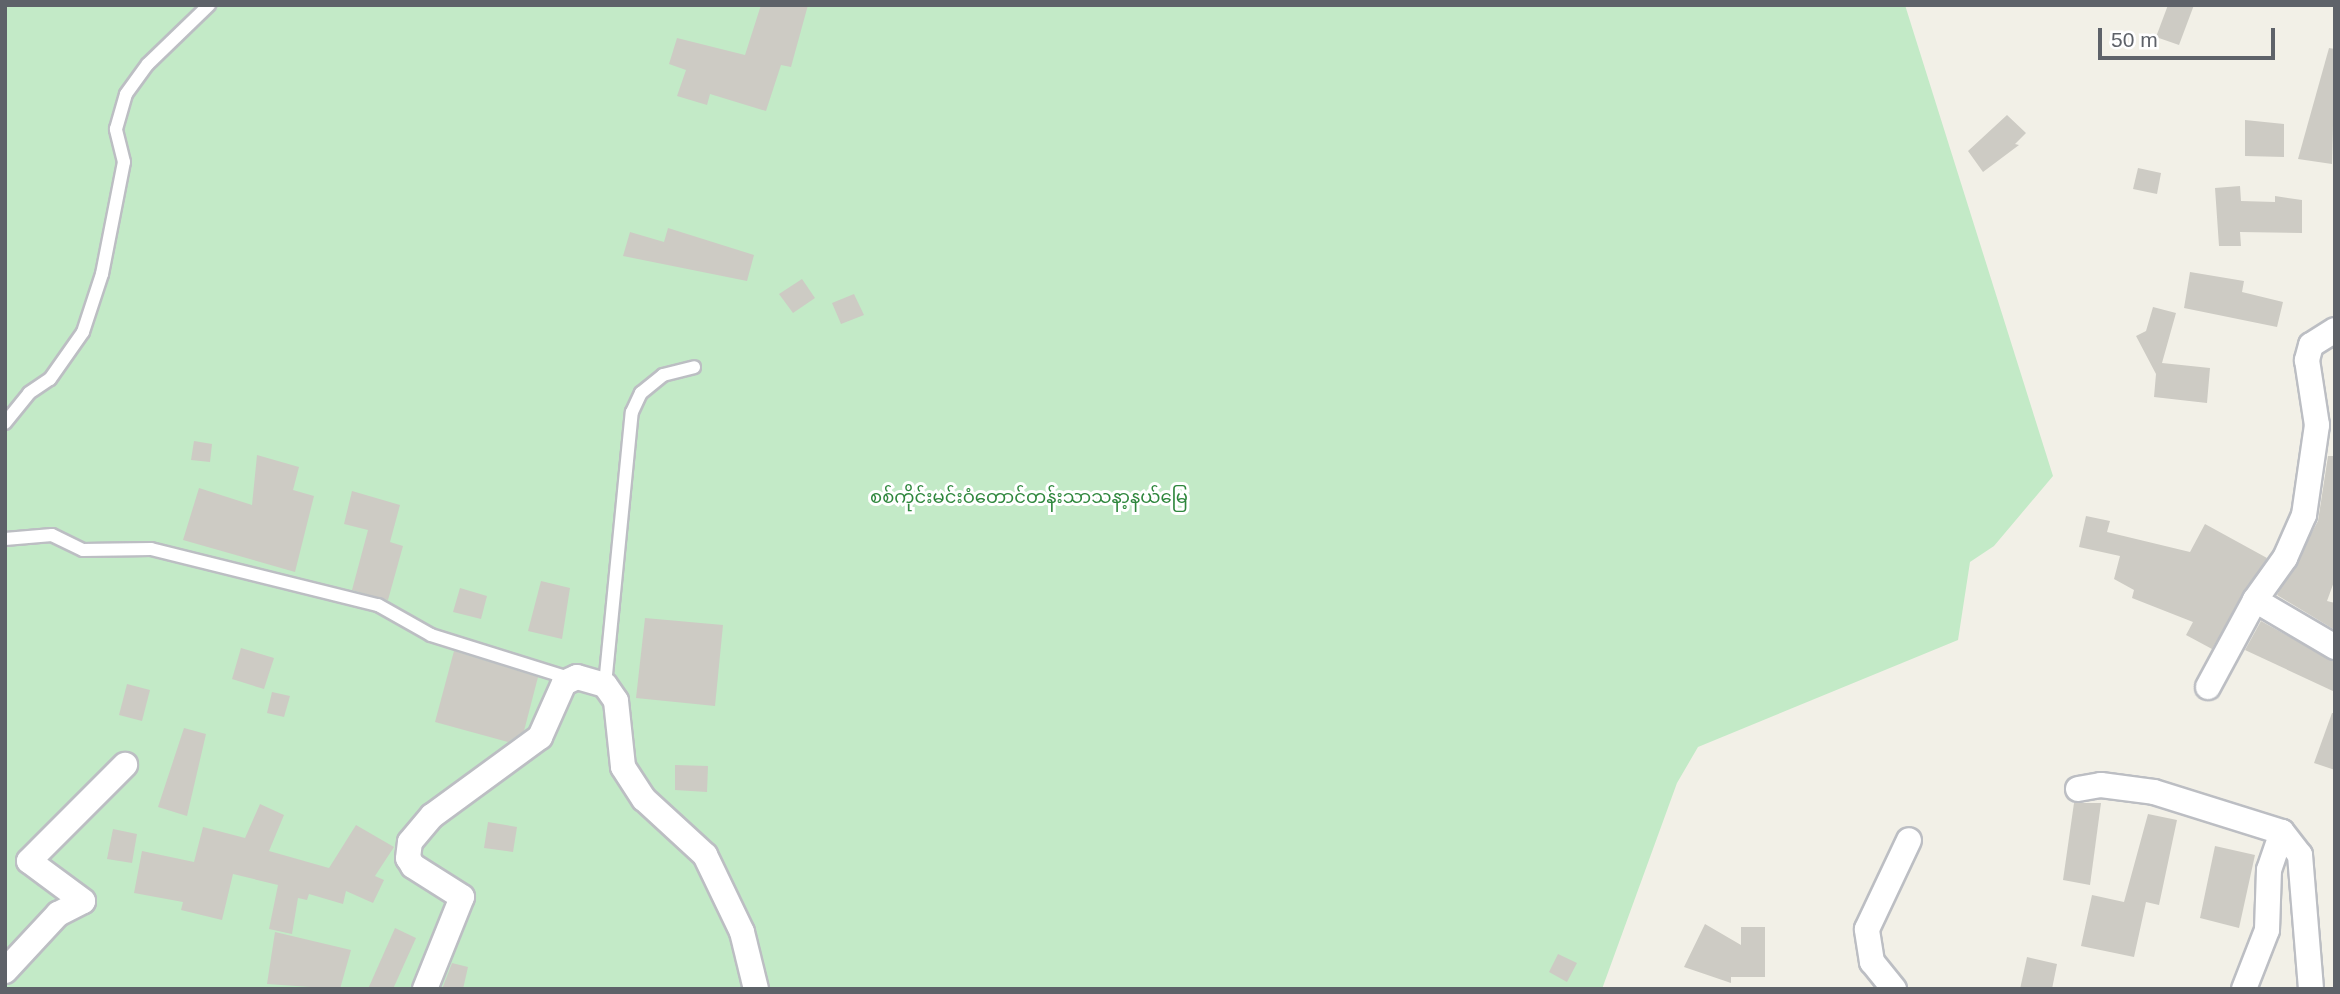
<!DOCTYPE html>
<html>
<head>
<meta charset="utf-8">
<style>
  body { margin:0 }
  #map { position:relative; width:2340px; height:994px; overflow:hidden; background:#f2f0e7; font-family:Helvetica,"Noto Sans Myanmar",sans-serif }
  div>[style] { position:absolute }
  .green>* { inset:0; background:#c3eac7 }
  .building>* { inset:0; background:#cdcbc4 }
  .roads { filter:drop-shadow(2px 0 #bcbec3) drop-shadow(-2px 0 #bcbec3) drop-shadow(0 2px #bcbec3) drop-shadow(0 -2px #bcbec3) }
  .service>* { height:12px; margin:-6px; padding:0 6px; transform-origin:6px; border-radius:6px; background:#fff }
  .minor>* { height:24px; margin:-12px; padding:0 12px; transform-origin:12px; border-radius:12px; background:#fff }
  span { translate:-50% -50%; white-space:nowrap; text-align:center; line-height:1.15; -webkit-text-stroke:6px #fff; paint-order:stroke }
  .park-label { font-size:18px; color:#2f873d }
  .frame { position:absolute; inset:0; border:7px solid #5e6269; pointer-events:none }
  .scale { position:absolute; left:2098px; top:28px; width:177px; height:32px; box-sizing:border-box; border:4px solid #5e6269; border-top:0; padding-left:9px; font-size:21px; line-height:24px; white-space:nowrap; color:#5e6269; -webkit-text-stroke:5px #fff; paint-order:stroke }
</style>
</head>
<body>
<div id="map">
  <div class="green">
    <i style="clip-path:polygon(5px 5px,1905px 5px,2053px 476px,1994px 546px,1970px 562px,1958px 640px,1698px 747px,1677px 783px,1602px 989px,5px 989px)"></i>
  </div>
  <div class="building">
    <i style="clip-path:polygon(761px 5px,808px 5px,791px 67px,781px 65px,766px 111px,710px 94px,707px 105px,677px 96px,686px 70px,669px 64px,677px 38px,745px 55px)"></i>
    <i style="clip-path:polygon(2168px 5px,2194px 5px,2179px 45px,2156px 37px)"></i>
    <i style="clip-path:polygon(2329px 48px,2335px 49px,2332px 164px,2298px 159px)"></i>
    <i style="clip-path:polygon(2007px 115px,2026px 133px,2015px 144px,2019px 145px,1983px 172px,1968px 151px)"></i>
    <i style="clip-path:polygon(2245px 120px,2284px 124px,2284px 157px,2245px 156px)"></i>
    <i style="clip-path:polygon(2138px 168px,2161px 173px,2157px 194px,2133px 189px)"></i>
    <i style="clip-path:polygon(2240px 186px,2241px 201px,2275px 202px,2275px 196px,2302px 200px,2302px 233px,2240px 232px,2241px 246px,2219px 246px,2215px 188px)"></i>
    <i style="clip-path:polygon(668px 228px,754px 255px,747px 281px,623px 256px,630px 232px,664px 242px)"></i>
    <i style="clip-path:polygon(2190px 272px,2244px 281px,2242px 292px,2283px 302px,2277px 327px,2184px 308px)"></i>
    <i style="clip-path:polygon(802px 279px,815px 298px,793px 313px,779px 294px)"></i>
    <i style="clip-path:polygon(854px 294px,864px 315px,841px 324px,832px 303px)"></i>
    <i style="clip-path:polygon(2153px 307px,2176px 313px,2162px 363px,2210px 368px,2207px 403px,2154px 397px,2156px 374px,2136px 336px,2146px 331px)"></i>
    <i style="clip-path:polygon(194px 441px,212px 444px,210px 462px,191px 460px)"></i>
    <i style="clip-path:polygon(257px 455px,299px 467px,293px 490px,314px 496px,295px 572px,183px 540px,199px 488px,252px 505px)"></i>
    <i style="clip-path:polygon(2328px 456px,2335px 456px,2335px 579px,2327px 601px,2335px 603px,2335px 630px,2277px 595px,2318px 521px)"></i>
    <i style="clip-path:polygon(352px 491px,400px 505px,390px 542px,403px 546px,388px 600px,352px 590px,368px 530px,344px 524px)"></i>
    <i style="clip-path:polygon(2086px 516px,2110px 521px,2107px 532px,2190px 552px,2205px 524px,2267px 558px,2212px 649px,2186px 635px,2193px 622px,2132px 598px,2134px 590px,2114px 579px,2120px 556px,2079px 547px)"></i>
    <i style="clip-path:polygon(541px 581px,570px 588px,562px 639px,528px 631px)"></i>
    <i style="clip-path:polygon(460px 588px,487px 596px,481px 619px,453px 612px)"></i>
    <i style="clip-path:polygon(645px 618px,723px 625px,715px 706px,636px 698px)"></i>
    <i style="clip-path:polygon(2261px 621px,2335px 662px,2335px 692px,2245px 650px)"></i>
    <i style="clip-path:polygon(241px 648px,274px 658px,264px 689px,232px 679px)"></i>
    <i style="clip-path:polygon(454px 651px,538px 677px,524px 731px,508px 742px,435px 722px)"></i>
    <i style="clip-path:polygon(127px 684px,150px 690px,142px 721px,119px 715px)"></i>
    <i style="clip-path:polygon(272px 692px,290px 696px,284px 717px,267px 713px)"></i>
    <i style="clip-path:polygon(2332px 713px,2335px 713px,2335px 770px,2314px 763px)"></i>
    <i style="clip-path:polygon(184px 728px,206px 734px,187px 816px,158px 807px)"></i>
    <i style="clip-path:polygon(675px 765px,708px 766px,707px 792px,675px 790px)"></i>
    <i style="clip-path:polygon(2074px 803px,2101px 803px,2090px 885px,2063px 880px)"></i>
    <i style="clip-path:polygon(260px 804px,284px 815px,269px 851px,329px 868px,356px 825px,394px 847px,375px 876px,384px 880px,373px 903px,346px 891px,343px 904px,309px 894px,307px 900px,298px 898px,292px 934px,269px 929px,278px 885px,233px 874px,222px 920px,181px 910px,183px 902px,134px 893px,142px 851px,194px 862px,203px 827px,245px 838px)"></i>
    <i style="clip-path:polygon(2148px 814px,2177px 820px,2159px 905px,2146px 902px,2134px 957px,2081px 946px,2092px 895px,2124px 902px)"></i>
    <i style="clip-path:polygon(488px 822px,517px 827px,513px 852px,484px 848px)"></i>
    <i style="clip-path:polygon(113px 829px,137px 834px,132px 863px,107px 859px)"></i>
    <i style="clip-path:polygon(2215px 846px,2255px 855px,2239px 928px,2200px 918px)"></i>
    <i style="clip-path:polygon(1705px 924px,1741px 945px,1741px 927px,1765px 927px,1765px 977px,1731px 977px,1731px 983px,1684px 967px)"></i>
    <i style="clip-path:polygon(395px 928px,416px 938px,393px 989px,368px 989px)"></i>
    <i style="clip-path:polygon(275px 932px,351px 950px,340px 989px,267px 984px)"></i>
    <i style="clip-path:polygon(1558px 954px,1577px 963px,1567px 982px,1549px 972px)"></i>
    <i style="clip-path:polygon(2027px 957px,2057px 964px,2052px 989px,2020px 989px)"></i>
    <i style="clip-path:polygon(452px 963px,468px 967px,463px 989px,442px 989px)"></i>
  </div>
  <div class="roads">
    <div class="service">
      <i style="left:5px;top:423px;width:38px;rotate:-51deg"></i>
      <i style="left:29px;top:393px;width:25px;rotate:-34deg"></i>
      <i style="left:50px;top:379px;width:57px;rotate:-54.9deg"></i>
      <i style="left:83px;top:332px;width:61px;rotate:-71.9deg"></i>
      <i style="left:102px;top:274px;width:114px;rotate:-78.9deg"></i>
      <i style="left:124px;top:162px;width:34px;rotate:-104deg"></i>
      <i style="left:116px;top:129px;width:36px;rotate:-74deg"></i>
      <i style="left:126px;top:94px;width:37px;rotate:-54deg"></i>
      <i style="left:148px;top:64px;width:85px;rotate:-44deg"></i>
      <i style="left:5px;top:539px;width:47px;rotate:-4.9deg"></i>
      <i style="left:52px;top:535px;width:34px;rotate:26deg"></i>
      <i style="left:83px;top:550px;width:68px;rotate:-0.8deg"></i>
      <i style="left:151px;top:549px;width:234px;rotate:13.9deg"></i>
      <i style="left:378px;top:605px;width:61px;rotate:29.5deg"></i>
      <i style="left:431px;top:635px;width:145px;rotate:17.3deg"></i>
      <i style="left:605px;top:685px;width:274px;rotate:-84.4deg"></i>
      <i style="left:632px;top:412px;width:21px;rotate:-65deg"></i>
      <i style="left:641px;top:393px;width:28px;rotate:-39deg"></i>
      <i style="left:663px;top:375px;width:32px;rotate:-14deg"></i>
    </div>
    <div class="minor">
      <i style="left:2335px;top:330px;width:28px;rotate:148deg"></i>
      <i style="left:2311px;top:345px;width:16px;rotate:105deg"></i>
      <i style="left:2307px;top:360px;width:66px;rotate:81.3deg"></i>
      <i style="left:2317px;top:425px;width:91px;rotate:98.2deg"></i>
      <i style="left:2304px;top:515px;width:47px;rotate:113.8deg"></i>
      <i style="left:2285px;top:558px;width:52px;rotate:125.5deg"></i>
      <i style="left:2255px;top:600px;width:93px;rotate:30.4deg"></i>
      <i style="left:2208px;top:687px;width:99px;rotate:-61.6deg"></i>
      <i style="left:2078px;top:789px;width:23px;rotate:-10deg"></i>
      <i style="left:2101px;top:785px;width:53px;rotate:7.5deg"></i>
      <i style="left:2154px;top:792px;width:134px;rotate:17.4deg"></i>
      <i style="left:2282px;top:832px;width:29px;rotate:52deg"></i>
      <i style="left:2300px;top:855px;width:134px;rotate:85.3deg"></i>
      <i style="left:5px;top:971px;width:78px;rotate:-47.1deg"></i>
      <i style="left:58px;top:914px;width:28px;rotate:-27deg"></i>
      <i style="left:83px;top:901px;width:67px;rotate:-143.5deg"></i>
      <i style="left:29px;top:861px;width:136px;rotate:-45deg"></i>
      <i style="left:425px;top:989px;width:99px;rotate:-68.1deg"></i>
      <i style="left:462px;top:897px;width:58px;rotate:-147.7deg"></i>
      <i style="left:413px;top:866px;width:9px;rotate:-122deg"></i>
      <i style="left:408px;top:858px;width:16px;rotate:-83deg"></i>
      <i style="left:410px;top:842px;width:34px;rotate:-50deg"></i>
      <i style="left:432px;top:816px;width:134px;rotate:-36.2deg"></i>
      <i style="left:540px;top:737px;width:59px;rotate:-66deg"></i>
      <i style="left:564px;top:683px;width:14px;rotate:-25deg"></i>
      <i style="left:577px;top:677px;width:29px;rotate:16deg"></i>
      <i style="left:605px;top:685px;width:19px;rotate:55deg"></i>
      <i style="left:616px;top:701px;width:66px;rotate:83.9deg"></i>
      <i style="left:623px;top:767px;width:38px;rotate:57deg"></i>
      <i style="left:644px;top:799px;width:83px;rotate:42.6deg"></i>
      <i style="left:705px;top:855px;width:85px;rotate:64.3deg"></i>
      <i style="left:742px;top:932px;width:59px;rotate:76.2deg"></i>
      <i style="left:1894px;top:989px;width:35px;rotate:-129deg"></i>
      <i style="left:1872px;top:962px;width:33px;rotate:-99deg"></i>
      <i style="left:1867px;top:929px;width:98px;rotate:-64.7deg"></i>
      <i style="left:2244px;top:989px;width:63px;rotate:-68.7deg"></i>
      <i style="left:2267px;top:930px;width:60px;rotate:-88.1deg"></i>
      <i style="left:2269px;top:870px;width:40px;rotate:-71.1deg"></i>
    </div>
  </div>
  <div class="park-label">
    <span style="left:1029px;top:497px">စစ်ကိုင်းမင်းဝံတောင်တန်းသာသနာ့နယ်မြေ</span>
  </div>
  <div class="frame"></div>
  <div class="scale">50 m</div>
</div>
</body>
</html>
